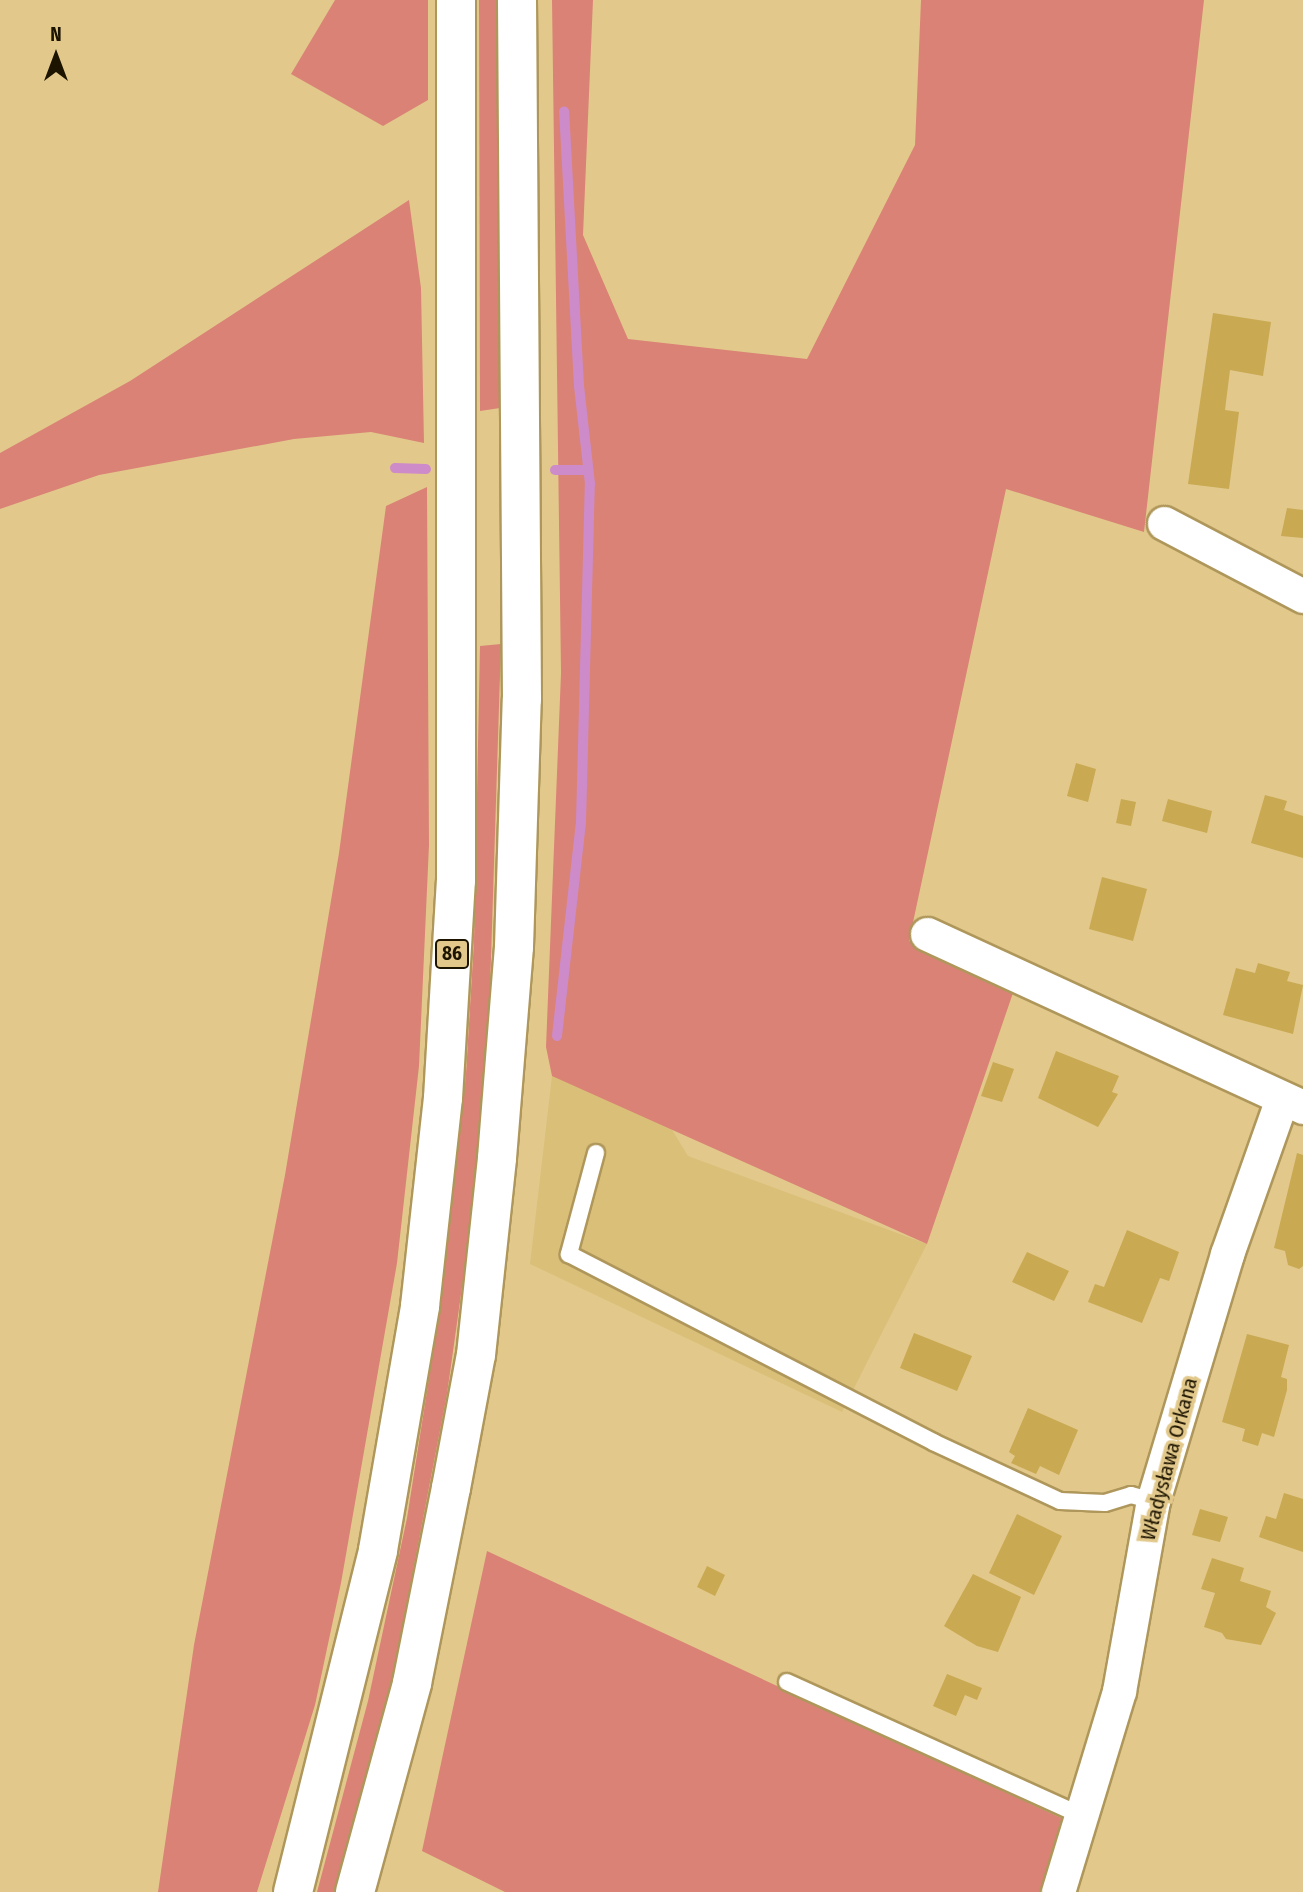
<!DOCTYPE html>
<html>
<head>
<meta charset="utf-8">
<style>
  body { margin:0 }
  #map { position:relative; width:1303px; height:1892px; overflow:hidden; background:#e2c98b; font-family:"Fira Sans Condensed",sans-serif }
  div>[style] { position:absolute }
  .built>* { inset:0; background:#dabf79 }
  .green>* { inset:0; background:#da8276 }
  .stream>* { height:10px; margin:-5px; padding:0 5px; transform-origin:5px; border-radius:5px; background:#cd8cc9 }
  .building>* { inset:0; background:#c9a952 }
  .roads { filter:drop-shadow(2px 0 #af975b) drop-shadow(-2px 0 #af975b) drop-shadow(0 2px #af975b) drop-shadow(0 -2px #af975b) }
  .lane>* { height:16px; margin:-8px; padding:0 8px; transform-origin:8px; border-radius:8px; background:#fff }
  .street>* { height:33px; margin:-16.5px; padding:0 16.5px; transform-origin:16.5px; border-radius:16.5px; background:#fff }
  .primary>* { height:38px; margin:-19px; padding:0 19px; transform-origin:19px; border-radius:19px; background:#fff }
  span { translate:-50% -50%; white-space:nowrap; text-align:center; line-height:1.15; -webkit-text-stroke:7px #e2c98b; paint-order:stroke }
  .shield-label span { padding:2px 5px; background:#e2c98b; border:2px solid; border-radius:5px; -webkit-text-stroke-width:0 }
  .shield-label { font-size:19px; color:#1d1400; font-weight:700 }
  .street-label { font-size:21px; color:#1d1400 }
  .north { position:absolute; left:21px; top:21px; width:70px; height:70px; -webkit-text-stroke:5px #e2c98b; paint-order:stroke; rotate:0deg; font-size:19px; font-weight:700; line-height:28px; text-align:center; color:#1d1400 }
  .north::after { content:''; display:block; margin:auto; width:24px; height:32px; background:#1d1400; clip-path:polygon(50% 0,100% 100%,50% 72%,0 100%) }
</style>
</head>
<body>
<div id="map">
  <div class="built">
    <i style="clip-path:polygon(564px 1046px,638px 1074px,688px 1156px,927px 1244px,842px 1412px,530px 1264px,552px 1076px)"></i>
  </div>
  <div class="green">
    <i style="clip-path:polygon(335px 0,428px 0,428px 100px,383px 126px,291px 74px)"></i>
    <i style="clip-path:polygon(479px 0,500px 0,502px 235px,500px 408px,480px 411px)"></i>
    <i style="clip-path:polygon(552px 0,593px 0,583px 235px,628px 339px,807px 359px,915px 145px,921px 0,1204px 0,1144px 532px,1006px 489px,909px 941px,1014px 990px,927px 1244px,552px 1076px,546px 1047px,561px 673px)"></i>
    <i style="clip-path:polygon(409px 200px,421px 288px,424px 443px,371px 432px,294px 439px,99px 475px,0 509px,0 453px,130px 381px)"></i>
    <i style="clip-path:polygon(427px 487px,429px 845px,419px 1066px,397px 1263px,341px 1583px,315px 1705px,257px 1892px,158px 1892px,194px 1645px,285px 1175px,339px 853px,386px 506px)"></i>
    <i style="clip-path:polygon(501px 644px,488px 1052px,473px 1209px,447px 1394px,391px 1685px,337px 1892px,317px 1892px,368px 1701px,407px 1518px,439px 1315px,466px 1074px,474px 941px,480px 646px)"></i>
    <i style="clip-path:polygon(487px 1551px,1089px 1831px,1075px 1892px,505px 1892px,422px 1851px)"></i>
  </div>
  <div class="stream">
    <i style="left:395px;top:468px;width:31px;rotate:2deg"></i>
    <i style="left:555px;top:470px;width:33px"></i>
    <i style="left:557px;top:1036px;width:215px;rotate:-83.6deg"></i>
    <i style="left:581px;top:822px;width:338px;rotate:-88.5deg"></i>
    <i style="left:590px;top:484px;width:99px;rotate:-96.4deg"></i>
    <i style="left:579px;top:386px;width:275px;rotate:-93.1deg"></i>
  </div>
  <div class="building">
    <i style="clip-path:polygon(1213px 313px,1271px 322px,1263px 376px,1230px 370px,1225px 410px,1239px 412px,1229px 489px,1188px 484px)"></i>
    <i style="clip-path:polygon(1287px 508px,1303px 510px,1303px 538px,1281px 536px)"></i>
    <i style="clip-path:polygon(1076px 763px,1096px 769px,1088px 802px,1067px 796px)"></i>
    <i style="clip-path:polygon(1265px 795px,1287px 801px,1284px 810px,1303px 816px,1303px 858px,1251px 843px)"></i>
    <i style="clip-path:polygon(1121px 799px,1136px 802px,1131px 826px,1116px 823px)"></i>
    <i style="clip-path:polygon(1168px 799px,1212px 811px,1207px 833px,1162px 821px)"></i>
    <i style="clip-path:polygon(1102px 877px,1147px 889px,1133px 941px,1089px 929px)"></i>
    <i style="clip-path:polygon(1258px 963px,1290px 972px,1287px 981px,1303px 985px,1293px 1034px,1223px 1015px,1236px 968px,1255px 973px)"></i>
    <i style="clip-path:polygon(1056px 1051px,1119px 1076px,1112px 1092px,1118px 1094px,1098px 1127px,1038px 1098px)"></i>
    <i style="clip-path:polygon(993px 1062px,1014px 1069px,1002px 1102px,981px 1096px)"></i>
    <i style="clip-path:polygon(1297px 1153px,1303px 1155px,1303px 1266px,1299px 1269px,1288px 1265px,1285px 1251px,1274px 1248px)"></i>
    <i style="clip-path:polygon(1127px 1230px,1179px 1252px,1169px 1281px,1160px 1278px,1142px 1323px,1088px 1302px,1095px 1284px,1104px 1287px)"></i>
    <i style="clip-path:polygon(1027px 1252px,1069px 1271px,1054px 1301px,1012px 1282px)"></i>
    <i style="clip-path:polygon(914px 1333px,972px 1356px,957px 1391px,900px 1368px)"></i>
    <i style="clip-path:polygon(1247px 1334px,1289px 1345px,1281px 1377px,1287px 1379px,1287px 1390px,1274px 1437px,1262px 1433px,1258px 1446px,1242px 1441px,1245px 1429px,1222px 1422px)"></i>
    <i style="clip-path:polygon(1028px 1408px,1078px 1430px,1059px 1475px,1040px 1466px,1036px 1474px,1011px 1463px,1015px 1456px,1009px 1452px)"></i>
    <i style="clip-path:polygon(1284px 1493px,1303px 1499px,1303px 1552px,1259px 1537px,1266px 1516px,1276px 1519px)"></i>
    <i style="clip-path:polygon(1200px 1509px,1228px 1517px,1220px 1542px,1192px 1535px)"></i>
    <i style="clip-path:polygon(1017px 1514px,1062px 1536px,1034px 1595px,989px 1573px)"></i>
    <i style="clip-path:polygon(1212px 1558px,1244px 1568px,1240px 1581px,1271px 1591px,1266px 1607px,1276px 1613px,1261px 1645px,1226px 1639px,1222px 1633px,1204px 1627px,1215px 1593px,1201px 1589px)"></i>
    <i style="clip-path:polygon(707px 1566px,725px 1575px,715px 1596px,697px 1587px)"></i>
    <i style="clip-path:polygon(973px 1574px,1021px 1597px,998px 1652px,977px 1646px,944px 1626px)"></i>
    <i style="clip-path:polygon(947px 1674px,982px 1688px,977px 1700px,965px 1695px,956px 1716px,933px 1706px)"></i>
  </div>
  <div class="roads">
    <div class="lane">
      <i style="left:596px;top:1153px;width:105px;rotate:105deg"></i>
      <i style="left:569px;top:1254px;width:410px;rotate:27.3deg"></i>
      <i style="left:933px;top:1442px;width:140px;rotate:24.9deg"></i>
      <i style="left:1060px;top:1501px;width:45px;rotate:2.5deg"></i>
      <i style="left:1105px;top:1503px;width:27px;rotate:-17deg"></i>
      <i style="left:1131px;top:1495px;width:23px;rotate:15deg"></i>
      <i style="left:787px;top:1682px;width:324px;rotate:24.4deg"></i>
    </div>
    <div class="street">
      <i style="left:1164px;top:523px;width:157px;rotate:27.7deg"></i>
      <i style="left:927px;top:934px;width:414px;rotate:24.7deg"></i>
      <i style="left:1058px;top:1892px;width:210px;rotate:-73.1deg"></i>
      <i style="left:1119px;top:1691px;width:193px;rotate:-79.9deg"></i>
      <i style="left:1153px;top:1501px;width:258px;rotate:-73.3deg"></i>
      <i style="left:1227px;top:1254px;width:164px;rotate:-70.5deg"></i>
    </div>
    <div class="primary">
      <i style="left:293px;top:1892px;width:352px;rotate:-76deg"></i>
      <i style="left:378px;top:1550px;width:248px;rotate:-80.2deg"></i>
      <i style="left:420px;top:1306px;width:209px;rotate:-83.7deg"></i>
      <i style="left:443px;top:1098px;width:217px;rotate:-86.6deg"></i>
      <i style="left:456px;top:881px;width:881px;rotate:-90deg"></i>
      <i style="left:355px;top:1892px;width:217px;rotate:-74.7deg"></i>
      <i style="left:412px;top:1683px;width:199px;rotate:-78.7deg"></i>
      <i style="left:451px;top:1488px;width:135px;rotate:-79.4deg"></i>
      <i style="left:476px;top:1355px;width:198px;rotate:-83.9deg"></i>
      <i style="left:497px;top:1158px;width:212px;rotate:-85.4deg"></i>
      <i style="left:514px;top:947px;width:248px;rotate:-88.2deg"></i>
      <i style="left:522px;top:699px;width:699px;rotate:-90.41deg"></i>
    </div>
  </div>
  <div class="shield-label">
    <span style="left:452px;top:954px">86</span>
  </div>
  <div class="street-label">
    <span style="left:1169px;top:1459px;rotate:-75deg">Władysława Orkana</span>
  </div>
  <div class="north">N</div>
</div>
</body>
</html>
